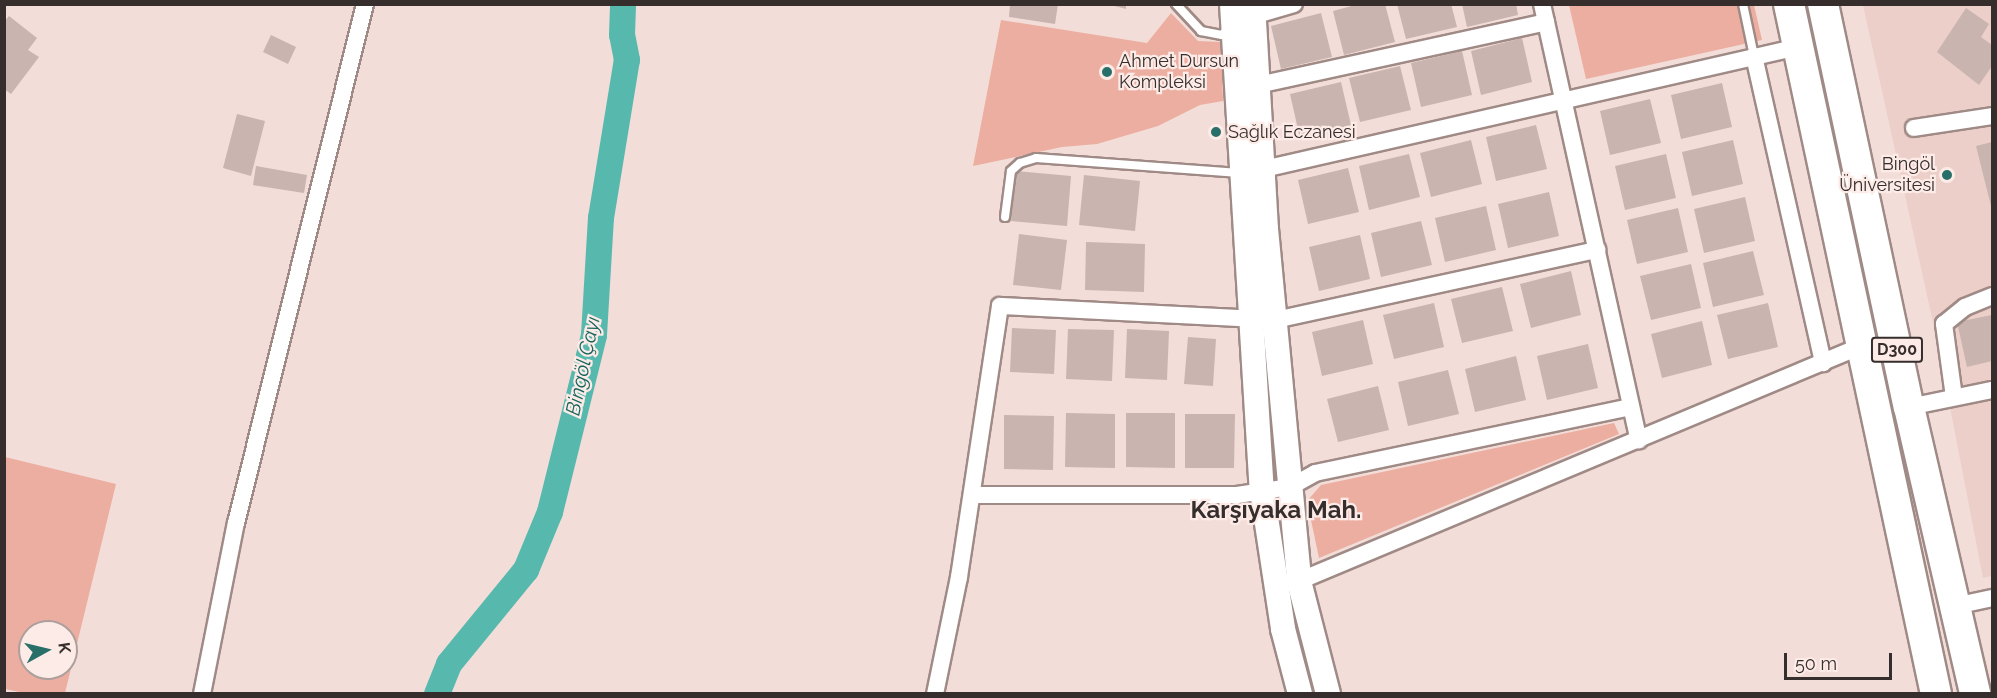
<!DOCTYPE html>
<html>
<head>
<meta charset="utf-8">
<style>
  body { margin:0 }
  #map { position:relative; width:1997px; height:698px; overflow:hidden; background:#f3ddd8; font-family:Raleway,sans-serif }
  div>[style] { position:absolute }
  .built>* { inset:0; background:#eccfc8 }
  .green>* { inset:0; background:#ecaea0 }
  .river>* { height:26px; margin:-13px; padding:0 13px; transform-origin:13px; border-radius:13px; background:#57b9ae }
  .building>* { inset:0; background:#c9b4af }
  .roads { filter:drop-shadow(2px 0 #9f8a86) drop-shadow(-2px 0 #9f8a86) drop-shadow(0 2px #9f8a86) drop-shadow(0 -2px #9f8a86) }
  .lane>* { height:8px; margin:-4px; padding:0 4px; transform-origin:4px; border-radius:4px; background:#fff }
  .street>* { height:16px; margin:-8px; padding:0 8px; transform-origin:8px; border-radius:8px; background:#fff }
  .secondary>* { height:24px; margin:-12px; padding:0 12px; transform-origin:12px; border-radius:12px; background:#fff }
  .highway>* { height:30px; margin:-15px; padding:0 15px; transform-origin:15px; border-radius:15px; background:#fff }
  .dots>* { width:16px; height:16px; translate:-50% -50%; box-sizing:border-box; border:3px solid #fdebe7; border-radius:50% }
  span { translate:-50% -50%; white-space:nowrap; text-align:center; line-height:1.15; -webkit-text-stroke:4.5px #fdebe7; paint-order:stroke }
  .shield-label span { padding:2px 4px; background:#fdebe7; border:2px solid; border-radius:4px; -webkit-text-stroke-width:0 }
  .shield-label { font-size:16px; color:#362e2c; font-weight:700 }
  .poi-label { font-size:18px; color:#362e2c }
  .left { translate:0 -50%; text-align:left }
  .right { translate:-100% -50%; text-align:right }
  .water-label { font-size:20px; color:#14655d; font-style:italic }
  .district-label { font-size:24px; color:#362e2c; font-weight:700 }
  .frame { position:absolute; inset:0; border:6px solid #362e2c; pointer-events:none }
  .north { position:absolute; left:18px; top:620px; width:60px; height:60px; box-sizing:border-box; background:#fdebe7; border:2px solid #ad9f9c; border-radius:50%; rotate:82deg; font-size:16px; font-weight:700; line-height:24px; text-align:center; color:#362e2c }
  .north::after { content:''; display:block; margin:auto; width:21px; height:27px; background:#276f68; clip-path:polygon(50% 0,100% 100%,50% 72%,0 100%) }
  .scale { position:absolute; left:1784px; top:653px; width:108px; height:27px; box-sizing:border-box; border:3px solid #362e2c; border-top:0; padding-left:8px; font-size:18px; line-height:21px; white-space:nowrap; color:#362e2c; -webkit-text-stroke:4px #fdebe7; paint-order:stroke }
</style>
</head>
<body>
<div id="map">
  <div class="built">
    <i style="clip-path:polygon(1863px 5px,1992px 5px,1992px 576px,1983px 578px,1938px 345px)"></i>
  </div>
  <div class="green">
    <i style="clip-path:polygon(1569px 5px,1754px 5px,1762px 40px,1586px 79px)"></i>
    <i style="clip-path:polygon(1171px 13px,1198px 41px,1221px 42px,1223px 101px,1200px 105px,1158px 126px,1097px 144px,1062px 147px,973px 166px,1001px 20px,1147px 43px)"></i>
    <i style="clip-path:polygon(1614px 423px,1619px 434px,1319px 558px,1307px 501px,1321px 485px)"></i>
    <i style="clip-path:polygon(evenodd,5px 457px,116px 484px,65px 693px,24px 693px,5px 689px,5px 457px,30px 632px,66px 632px,66px 668px,30px 668px,30px 632px)"></i>
  </div>
  <div class="river">
    <i style="left:437px;top:694px;width:32px;rotate:-68deg"></i>
    <i style="left:449px;top:664px;width:122px;rotate:-50.7deg"></i>
    <i style="left:526px;top:570px;width:63px;rotate:-67.5deg"></i>
    <i style="left:550px;top:512px;width:182px;rotate:-76deg"></i>
    <i style="left:594px;top:335px;width:117px;rotate:-86.6deg"></i>
    <i style="left:601px;top:218px;width:160px;rotate:-80.7deg"></i>
    <i style="left:627px;top:60px;width:25px;rotate:-101deg"></i>
    <i style="left:622px;top:35px;width:31px;rotate:-88deg"></i>
  </div>
  <div class="building">
    <i style="clip-path:polygon(1010px 4px,1058px 4px,1055px 24px,1009px 17px)"></i>
    <i style="clip-path:polygon(1107px 4px,1126px 4px,1126px 9px)"></i>
    <i style="clip-path:polygon(1359px 4px,1385px 4px,1395px 42px,1344px 55px,1333px 11px)"></i>
    <i style="clip-path:polygon(1397px 4px,1451px 4px,1457px 27px,1406px 39px)"></i>
    <i style="clip-path:polygon(1462px 4px,1516px 4px,1518px 15px,1467px 27px)"></i>
    <i style="clip-path:polygon(1966px 8px,1989px 24px,1981px 37px,1992px 45px,1992px 66px,1979px 85px,1937px 52px)"></i>
    <i style="clip-path:polygon(1321px 13px,1332px 57px,1281px 69px,1271px 26px)"></i>
    <i style="clip-path:polygon(9px 16px,37px 38px,28px 50px,39px 57px,11px 94px,4px 89px,4px 22px)"></i>
    <i style="clip-path:polygon(271px 35px,296px 47px,288px 64px,263px 52px)"></i>
    <i style="clip-path:polygon(1522px 38px,1532px 82px,1481px 95px,1471px 51px)"></i>
    <i style="clip-path:polygon(1462px 51px,1472px 95px,1421px 107px,1411px 63px)"></i>
    <i style="clip-path:polygon(1400px 66px,1411px 110px,1360px 122px,1349px 78px)"></i>
    <i style="clip-path:polygon(1341px 82px,1351px 125px,1300px 138px,1290px 94px)"></i>
    <i style="clip-path:polygon(1722px 83px,1732px 127px,1681px 139px,1671px 95px)"></i>
    <i style="clip-path:polygon(1650px 99px,1661px 143px,1610px 155px,1600px 111px)"></i>
    <i style="clip-path:polygon(237px 114px,265px 121px,251px 176px,223px 168px)"></i>
    <i style="clip-path:polygon(1536px 125px,1547px 169px,1496px 181px,1486px 137px)"></i>
    <i style="clip-path:polygon(1471px 140px,1482px 184px,1431px 197px,1420px 153px)"></i>
    <i style="clip-path:polygon(1733px 140px,1743px 184px,1692px 196px,1682px 152px)"></i>
    <i style="clip-path:polygon(1992px 142px,1992px 210px,1976px 146px)"></i>
    <i style="clip-path:polygon(1409px 154px,1420px 197px,1369px 210px,1359px 166px)"></i>
    <i style="clip-path:polygon(1666px 154px,1676px 198px,1625px 210px,1615px 166px)"></i>
    <i style="clip-path:polygon(256px 166px,307px 175px,304px 193px,253px 185px)"></i>
    <i style="clip-path:polygon(1348px 168px,1359px 212px,1308px 224px,1298px 180px)"></i>
    <i style="clip-path:polygon(1015px 171px,1071px 176px,1067px 226px,1011px 221px)"></i>
    <i style="clip-path:polygon(1084px 175px,1140px 181px,1135px 231px,1079px 225px)"></i>
    <i style="clip-path:polygon(1549px 192px,1559px 236px,1508px 248px,1498px 204px)"></i>
    <i style="clip-path:polygon(1745px 197px,1755px 241px,1704px 253px,1694px 209px)"></i>
    <i style="clip-path:polygon(1486px 206px,1496px 250px,1445px 262px,1435px 218px)"></i>
    <i style="clip-path:polygon(1678px 208px,1688px 252px,1637px 264px,1627px 220px)"></i>
    <i style="clip-path:polygon(1421px 221px,1432px 265px,1381px 277px,1371px 233px)"></i>
    <i style="clip-path:polygon(1019px 234px,1067px 240px,1061px 290px,1013px 285px)"></i>
    <i style="clip-path:polygon(1360px 235px,1370px 279px,1319px 291px,1309px 247px)"></i>
    <i style="clip-path:polygon(1086px 242px,1145px 244px,1144px 292px,1085px 290px)"></i>
    <i style="clip-path:polygon(1753px 251px,1764px 295px,1713px 307px,1703px 263px)"></i>
    <i style="clip-path:polygon(1691px 264px,1701px 308px,1651px 320px,1640px 276px)"></i>
    <i style="clip-path:polygon(1571px 271px,1581px 315px,1531px 328px,1520px 284px)"></i>
    <i style="clip-path:polygon(1502px 287px,1513px 331px,1462px 343px,1451px 299px)"></i>
    <i style="clip-path:polygon(1434px 303px,1444px 347px,1394px 359px,1383px 315px)"></i>
    <i style="clip-path:polygon(1768px 303px,1778px 347px,1728px 359px,1717px 315px)"></i>
    <i style="clip-path:polygon(1992px 315px,1992px 361px,1967px 367px,1957px 322px)"></i>
    <i style="clip-path:polygon(1363px 320px,1373px 364px,1322px 376px,1312px 332px)"></i>
    <i style="clip-path:polygon(1702px 321px,1712px 365px,1662px 378px,1651px 334px)"></i>
    <i style="clip-path:polygon(1012px 328px,1056px 330px,1054px 374px,1010px 372px)"></i>
    <i style="clip-path:polygon(1068px 329px,1114px 330px,1112px 381px,1066px 379px)"></i>
    <i style="clip-path:polygon(1127px 329px,1169px 331px,1167px 380px,1125px 378px)"></i>
    <i style="clip-path:polygon(1188px 337px,1216px 339px,1213px 386px,1184px 384px)"></i>
    <i style="clip-path:polygon(1588px 344px,1598px 388px,1547px 400px,1537px 356px)"></i>
    <i style="clip-path:polygon(1516px 356px,1526px 400px,1475px 412px,1465px 369px)"></i>
    <i style="clip-path:polygon(1448px 370px,1459px 414px,1408px 426px,1398px 382px)"></i>
    <i style="clip-path:polygon(1378px 386px,1389px 430px,1338px 442px,1327px 399px)"></i>
    <i style="clip-path:polygon(1066px 413px,1115px 414px,1115px 468px,1065px 467px)"></i>
    <i style="clip-path:polygon(1126px 413px,1175px 413px,1175px 468px,1126px 467px)"></i>
    <i style="clip-path:polygon(1185px 414px,1235px 414px,1234px 468px,1185px 468px)"></i>
    <i style="clip-path:polygon(1004px 415px,1054px 416px,1053px 470px,1004px 469px)"></i>
  </div>
  <div class="roads">
    <div class="lane">
      <i style="left:1176px;top:4px;width:37px;rotate:47deg"></i>
      <i style="left:1201px;top:31px;width:21px;rotate:11deg"></i>
      <i style="left:1222px;top:35px;width:8px;rotate:-45deg"></i>
      <i style="left:1743px;top:4px;width:53px;rotate:78.1deg"></i>
      <i style="left:1005px;top:217px;width:46px;rotate:-82.6deg"></i>
      <i style="left:1011px;top:171px;width:12px;rotate:-42deg"></i>
      <i style="left:1020px;top:163px;width:17px;rotate:-17deg"></i>
      <i style="left:1036px;top:158px;width:204px;rotate:4.2deg"></i>
    </div>
    <div class="street">
      <i style="left:1542px;top:4px;width:447px;rotate:77.5deg"></i>
      <i style="left:1246px;top:18px;width:50px;rotate:-16.3deg"></i>
      <i style="left:1754px;top:56px;width:315px;rotate:77.3deg"></i>
      <i style="left:1258px;top:85px;width:295px;rotate:-12.3deg"></i>
      <i style="left:1914px;top:128px;width:79px;rotate:-8.7deg"></i>
      <i style="left:1255px;top:171px;width:557px;rotate:-12.86deg"></i>
      <i style="left:1954px;top:397px;width:74px;rotate:-97.8deg"></i>
      <i style="left:1944px;top:324px;width:27px;rotate:-39deg"></i>
      <i style="left:1965px;top:307px;width:29px;rotate:-22deg"></i>
      <i style="left:1909px;top:407px;width:85px;rotate:-11.6deg"></i>
      <i style="left:973px;top:495px;width:264px"></i>
      <i style="left:1237px;top:495px;width:54px;rotate:-8.6deg"></i>
      <i style="left:1290px;top:487px;width:29px;rotate:-29deg"></i>
      <i style="left:1315px;top:473px;width:323px;rotate:-11.8deg"></i>
      <i style="left:1299px;top:581px;width:609px;rotate:-22.69deg"></i>
      <i style="left:1955px;top:606px;width:38px;rotate:-12deg"></i>
      <i style="left:202px;top:694px;width:174px;rotate:-78.8deg"></i>
      <i style="left:236px;top:523px;width:535px;rotate:-76.04deg"></i>
      <i style="left:935px;top:694px;width:119px;rotate:-78.4deg"></i>
      <i style="left:959px;top:577px;width:274px;rotate:-81.4deg"></i>
      <i style="left:1000px;top:306px;width:275px;rotate:2.9deg"></i>
      <i style="left:1275px;top:320px;width:330px;rotate:-12.3deg"></i>
    </div>
    <div class="secondary">
      <i style="left:1232px;top:4px;width:488px;rotate:86.5deg"></i>
      <i style="left:1262px;top:491px;width:140px;rotate:81.3deg"></i>
      <i style="left:1283px;top:629px;width:67px;rotate:75.3deg"></i>
      <i style="left:1253px;top:4px;width:225px;rotate:86.7deg"></i>
      <i style="left:1266px;top:229px;width:354px;rotate:84.6deg"></i>
      <i style="left:1299px;top:581px;width:117px;rotate:75.6deg"></i>
    </div>
    <div class="highway">
      <i style="left:1789px;top:4px;width:705px;rotate:77.97deg"></i>
      <i style="left:1823px;top:4px;width:412px;rotate:78deg"></i>
      <i style="left:1909px;top:407px;width:294px;rotate:77deg"></i>
    </div>
  </div>
  <div class="dots">
    <i style="left:1107px;top:72px;background:#276f68"></i>
    <i style="left:1216px;top:132px;background:#276f68"></i>
    <i style="left:1947px;top:175px;background:#276f68"></i>
  </div>
  <div class="shield-label">
    <span style="left:1897px;top:350px">D300</span>
  </div>
  <div class="poi-label">
    <span class="left" style="left:1119px;top:72px">Ahmet Dursun<br>Kompleksi</span>
    <span class="left" style="left:1228px;top:132px">Sağlık Eczanesi</span>
    <span class="right" style="left:1935px;top:175px">Bingöl<br>Üniversitesi</span>
  </div>
  <div class="water-label">
    <span style="left:583px;top:366px;rotate:-78deg">Bingöl Çayı</span>
  </div>
  <div class="district-label">
    <span style="left:1276px;top:510px">Karşıyaka Mah.</span>
  </div>
  <div class="frame"></div>
  <div class="north">K</div>
  <div class="scale">50 m</div>
</div>
</body>
</html>
